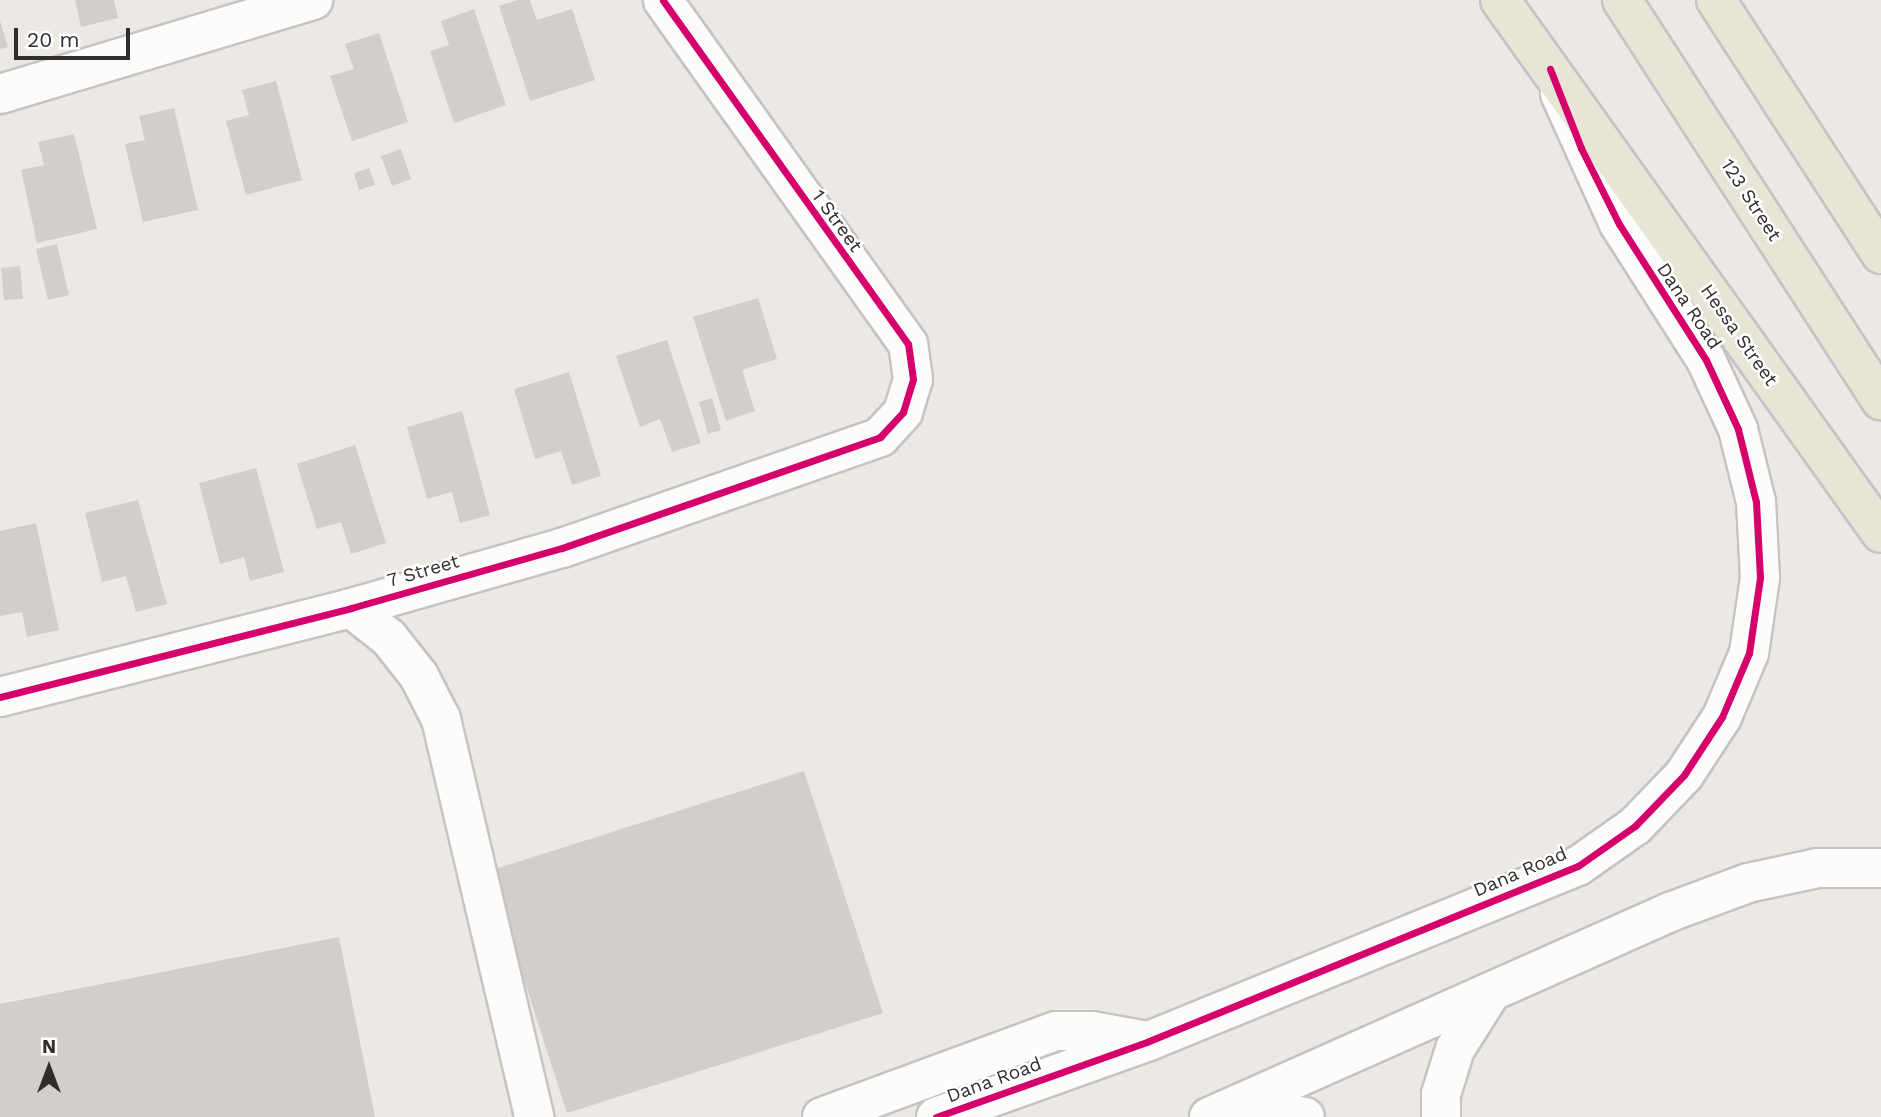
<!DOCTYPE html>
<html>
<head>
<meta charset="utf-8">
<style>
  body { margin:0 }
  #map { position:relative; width:1881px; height:1117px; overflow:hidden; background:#ece8e4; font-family:"Work Sans",sans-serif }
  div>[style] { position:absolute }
  .building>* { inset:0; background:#d1cecb }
  .roads { filter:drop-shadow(2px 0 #c5c4c5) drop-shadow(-2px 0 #c5c4c5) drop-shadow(0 2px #c5c4c5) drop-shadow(0 -2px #c5c4c5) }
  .minor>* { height:38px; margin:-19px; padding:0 19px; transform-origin:19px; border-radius:19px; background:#fcfcfb }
  .major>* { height:38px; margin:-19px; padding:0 19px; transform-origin:19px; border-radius:19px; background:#e8e4d6 }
  .cycleway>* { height:7px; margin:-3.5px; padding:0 3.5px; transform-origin:3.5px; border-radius:3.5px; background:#d6006c }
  span { translate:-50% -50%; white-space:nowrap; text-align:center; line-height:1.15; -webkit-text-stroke:5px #fff; paint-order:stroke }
  .street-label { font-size:19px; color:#2e2e2e }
  .north { position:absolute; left:14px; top:1033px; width:70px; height:70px; -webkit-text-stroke:5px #fff; paint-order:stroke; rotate:0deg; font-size:19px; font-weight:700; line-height:28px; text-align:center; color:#2e2e2e }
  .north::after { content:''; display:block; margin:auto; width:24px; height:32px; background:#2e2e2e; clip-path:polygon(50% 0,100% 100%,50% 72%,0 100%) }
  .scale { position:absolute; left:14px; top:28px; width:116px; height:32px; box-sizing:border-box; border:4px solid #2e2e2e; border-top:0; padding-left:9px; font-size:21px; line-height:24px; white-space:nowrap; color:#2e2e2e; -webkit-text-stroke:5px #fff; paint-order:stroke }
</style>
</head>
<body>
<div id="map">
  <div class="building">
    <i style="clip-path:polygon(75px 0,114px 0,118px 18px,81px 27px)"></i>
    <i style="clip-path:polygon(518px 0,530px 0,537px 20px,572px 9px,595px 80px,530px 101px,499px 6px)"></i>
    <i style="clip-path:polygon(474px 9px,506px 105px,454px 123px,430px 51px,449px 45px,441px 21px)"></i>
    <i style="clip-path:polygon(0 21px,8px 47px,0 49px)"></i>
    <i style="clip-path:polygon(379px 33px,408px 122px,352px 141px,330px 76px,354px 69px,345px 44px)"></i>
    <i style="clip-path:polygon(276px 81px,302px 180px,246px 195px,226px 121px,249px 115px,242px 90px)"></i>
    <i style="clip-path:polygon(174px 108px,198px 210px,143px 222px,125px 144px,145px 140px,139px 116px)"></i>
    <i style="clip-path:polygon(74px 134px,97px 229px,37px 243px,21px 170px,44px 165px,38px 142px)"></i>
    <i style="clip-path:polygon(401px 149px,411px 179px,392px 186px,381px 156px)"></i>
    <i style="clip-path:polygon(369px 168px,375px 185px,359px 190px,354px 173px)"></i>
    <i style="clip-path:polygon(57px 244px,69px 295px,48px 300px,36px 249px)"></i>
    <i style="clip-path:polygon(20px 266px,23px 299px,4px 300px,1px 268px)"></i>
    <i style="clip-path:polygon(758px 298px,777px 359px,742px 370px,755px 411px,726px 421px,693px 317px)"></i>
    <i style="clip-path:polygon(667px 340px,701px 443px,672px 452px,660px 419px,640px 427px,616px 356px)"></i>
    <i style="clip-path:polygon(569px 372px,601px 476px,572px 485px,561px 451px,535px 459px,514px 389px)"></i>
    <i style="clip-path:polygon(712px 398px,721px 430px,708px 434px,699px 402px)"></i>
    <i style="clip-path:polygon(462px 411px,490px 515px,460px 523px,452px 492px,427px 499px,407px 427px)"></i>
    <i style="clip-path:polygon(355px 445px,386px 543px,351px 554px,341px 522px,317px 529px,297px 464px)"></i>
    <i style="clip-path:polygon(256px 468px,284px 572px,250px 581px,244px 557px,220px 564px,199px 483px)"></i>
    <i style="clip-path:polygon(138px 500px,167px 604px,136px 612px,126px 576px,102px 582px,85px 513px)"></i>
    <i style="clip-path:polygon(36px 523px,59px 630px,27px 637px,22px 612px,0 616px,0 531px)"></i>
    <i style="clip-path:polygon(804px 771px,883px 1013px,567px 1113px,489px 871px)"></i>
    <i style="clip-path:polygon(339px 937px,375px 1117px,0 1117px,0 1004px)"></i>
  </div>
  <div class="roads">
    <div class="minor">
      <i style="left:0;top:94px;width:327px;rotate:-16.7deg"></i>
      <i style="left:351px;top:608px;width:48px;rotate:38.3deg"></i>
      <i style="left:389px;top:638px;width:48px;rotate:51.7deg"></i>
      <i style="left:419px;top:676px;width:48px;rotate:62.9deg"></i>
      <i style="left:441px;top:719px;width:409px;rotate:76.8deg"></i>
      <i style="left:0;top:697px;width:362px;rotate:-14.2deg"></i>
      <i style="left:351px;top:608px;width:219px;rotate:-15.9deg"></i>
      <i style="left:562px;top:548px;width:337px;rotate:-19.2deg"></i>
      <i style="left:880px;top:437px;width:34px;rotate:-47deg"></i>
      <i style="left:903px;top:412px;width:34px;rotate:-73deg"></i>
      <i style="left:913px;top:379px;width:35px;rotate:-98deg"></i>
      <i style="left:908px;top:344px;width:422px;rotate:-125.5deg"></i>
      <i style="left:1239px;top:1104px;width:67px;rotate:11.1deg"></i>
      <i style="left:822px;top:1117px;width:249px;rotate:-20.2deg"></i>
      <i style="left:1056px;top:1031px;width:36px"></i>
      <i style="left:1092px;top:1031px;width:56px;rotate:10.3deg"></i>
      <i style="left:936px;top:1117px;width:226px;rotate:-19.6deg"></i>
      <i style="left:1149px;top:1041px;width:463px;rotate:-22.2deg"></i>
      <i style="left:1578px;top:866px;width:70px;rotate:-35.1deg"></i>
      <i style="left:1635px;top:826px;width:71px;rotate:-46.1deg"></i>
      <i style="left:1684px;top:775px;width:69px;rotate:-56.8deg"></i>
      <i style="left:1722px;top:717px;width:69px;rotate:-67.1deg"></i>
      <i style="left:1749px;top:653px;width:76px;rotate:-81.7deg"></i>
      <i style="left:1760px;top:578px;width:76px;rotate:-93deg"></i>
      <i style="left:1756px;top:502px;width:75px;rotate:-103.9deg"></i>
      <i style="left:1738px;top:429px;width:76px;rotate:-114.9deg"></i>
      <i style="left:1706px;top:360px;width:161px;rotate:-122.6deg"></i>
      <i style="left:1619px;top:224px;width:143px;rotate:-114.4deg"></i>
      <i style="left:1209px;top:1117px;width:505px;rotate:-23.97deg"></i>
      <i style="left:1670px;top:912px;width:83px;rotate:-20.4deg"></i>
      <i style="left:1748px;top:883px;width:72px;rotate:-12.1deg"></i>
      <i style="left:1818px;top:868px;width:63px"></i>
      <i style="left:1441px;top:1117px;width:23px;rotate:-90deg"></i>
      <i style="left:1441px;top:1094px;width:47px;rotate:-72.7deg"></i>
      <i style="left:1455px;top:1049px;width:62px;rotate:-57.6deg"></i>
    </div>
    <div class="major">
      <i style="left:1500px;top:0;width:655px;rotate:54.44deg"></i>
      <i style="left:1622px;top:0;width:477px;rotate:57.1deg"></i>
      <i style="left:1716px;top:0;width:303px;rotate:57deg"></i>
    </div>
  </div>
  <div class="cycleway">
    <i style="left:0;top:697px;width:362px;rotate:-14.2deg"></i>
    <i style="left:351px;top:608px;width:219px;rotate:-15.9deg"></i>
    <i style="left:562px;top:548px;width:337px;rotate:-19.2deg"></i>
    <i style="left:880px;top:437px;width:34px;rotate:-47deg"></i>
    <i style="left:903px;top:412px;width:34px;rotate:-73deg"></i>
    <i style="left:913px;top:379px;width:35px;rotate:-98deg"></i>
    <i style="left:908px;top:344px;width:422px;rotate:-125.5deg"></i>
    <i style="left:936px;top:1117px;width:226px;rotate:-19.6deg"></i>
    <i style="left:1149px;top:1041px;width:463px;rotate:-22.2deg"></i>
    <i style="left:1578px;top:866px;width:70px;rotate:-35.1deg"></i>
    <i style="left:1635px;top:826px;width:71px;rotate:-46.1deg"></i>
    <i style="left:1684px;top:775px;width:69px;rotate:-56.8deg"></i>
    <i style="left:1722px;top:717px;width:69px;rotate:-67.1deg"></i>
    <i style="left:1749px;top:653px;width:76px;rotate:-81.7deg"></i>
    <i style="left:1760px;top:578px;width:76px;rotate:-93deg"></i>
    <i style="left:1756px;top:502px;width:75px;rotate:-103.9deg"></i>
    <i style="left:1738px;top:429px;width:76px;rotate:-114.9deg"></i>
    <i style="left:1706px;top:360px;width:161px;rotate:-122.6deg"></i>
    <i style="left:1619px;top:224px;width:85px;rotate:-116.6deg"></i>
    <i style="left:1581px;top:148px;width:85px;rotate:-111.4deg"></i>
  </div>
  <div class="street-label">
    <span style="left:1751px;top:200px;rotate:57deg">123 Street</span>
    <span style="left:837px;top:221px;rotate:54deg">1 Street</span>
    <span style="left:1689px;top:306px;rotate:56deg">Dana Road</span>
    <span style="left:1739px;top:335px;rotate:55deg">Hessa Street</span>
    <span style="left:423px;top:571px;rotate:-16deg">7 Street</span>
    <span style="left:1520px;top:872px;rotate:-23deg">Dana Road</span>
    <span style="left:994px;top:1080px;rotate:-20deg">Dana Road</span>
  </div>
  <div class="north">N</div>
  <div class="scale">20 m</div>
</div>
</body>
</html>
